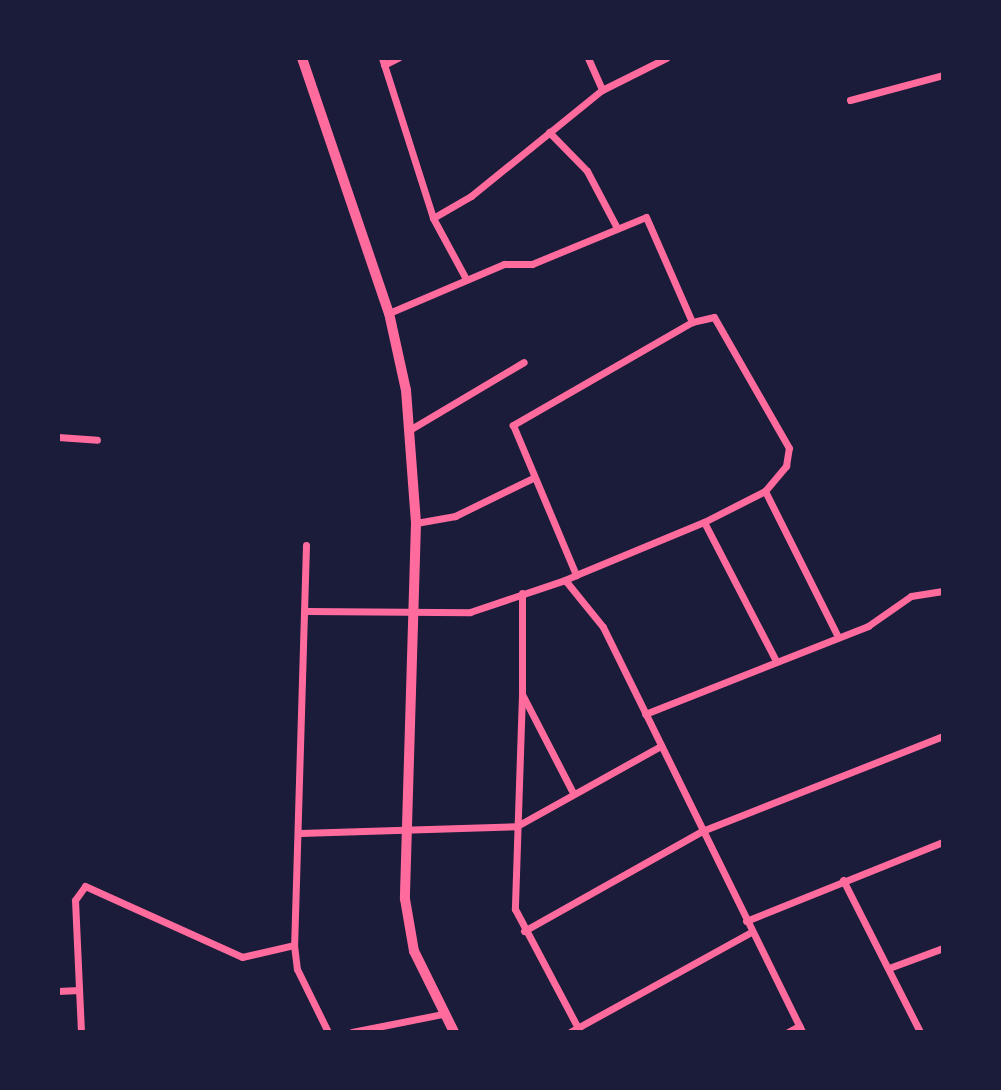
<!DOCTYPE html>
<html>
<head>
<meta charset="utf-8">
<style>
  body { margin:0 }
  #map { position:relative; width:1001px; height:1090px; overflow:hidden; background:#1b1b3a; font-family:"Asap Condensed",sans-serif }
  div>[style] { position:absolute }
  .minor>* { height:7px; margin:-3.5px; padding:0 3.5px; transform-origin:3.5px; border-radius:3.5px; background:#ff6b9d }
  .tertiary>* { height:10px; margin:-5px; padding:0 5px; transform-origin:5px; border-radius:5px; background:#ff6b9d }
  span { translate:-50% -50%; white-space:nowrap; text-align:center; line-height:1.15; -webkit-text-stroke:5px #1b1b3a; paint-order:stroke }
  .frame { position:absolute; inset:0; border:60px solid #1b1b3a; pointer-events:none }
</style>
</head>
<body>
<div id="map">
  <div class="minor">
    <i style="left:382px;top:58px;width:168px;rotate:72.3deg"></i>
    <i style="left:433px;top:218px;width:69px;rotate:61.6deg"></i>
    <i style="left:588px;top:58px;width:35px;rotate:66deg"></i>
    <i style="left:384px;top:65px;width:16px;rotate:-27deg"></i>
    <i style="left:850px;top:100px;width:96px;rotate:-15deg"></i>
    <i style="left:549px;top:132px;width:54px;rotate:45.7deg"></i>
    <i style="left:587px;top:171px;width:64px;rotate:62.2deg"></i>
    <i style="left:433px;top:218px;width:44px;rotate:-30.1deg"></i>
    <i style="left:471px;top:196px;width:169px;rotate:-39deg"></i>
    <i style="left:602px;top:90px;width:72px;rotate:-26.6deg"></i>
    <i style="left:389px;top:313px;width:125px;rotate:-23.1deg"></i>
    <i style="left:504px;top:264px;width:28px"></i>
    <i style="left:532px;top:264px;width:123px;rotate:-22.4deg"></i>
    <i style="left:646px;top:217px;width:115px;rotate:66.3deg"></i>
    <i style="left:411px;top:429px;width:131px;rotate:-30.7deg"></i>
    <i style="left:58px;top:437px;width:39px;rotate:4deg"></i>
    <i style="left:765px;top:491px;width:163px;rotate:63.4deg"></i>
    <i style="left:704px;top:522px;width:157px;rotate:62.6deg"></i>
    <i style="left:416px;top:523px;width:40px;rotate:-10deg"></i>
    <i style="left:455px;top:516px;width:87px;rotate:-26deg"></i>
    <i style="left:306px;top:545px;width:400px;rotate:91.7deg"></i>
    <i style="left:294px;top:945px;width:24px;rotate:83deg"></i>
    <i style="left:297px;top:969px;width:70px;rotate:63.8deg"></i>
    <i style="left:565px;top:580px;width:12px;rotate:-24deg"></i>
    <i style="left:576px;top:575px;width:139px;rotate:-22.5deg"></i>
    <i style="left:704px;top:522px;width:68px;rotate:-26.9deg"></i>
    <i style="left:765px;top:491px;width:33px;rotate:-50deg"></i>
    <i style="left:786px;top:466px;width:18px;rotate:-81deg"></i>
    <i style="left:789px;top:448px;width:151px;rotate:-119.8deg"></i>
    <i style="left:714px;top:317px;width:23px;rotate:167deg"></i>
    <i style="left:692px;top:322px;width:207px;rotate:150.1deg"></i>
    <i style="left:513px;top:425px;width:163px;rotate:67.2deg"></i>
    <i style="left:522px;top:593px;width:101px;rotate:90deg"></i>
    <i style="left:522px;top:694px;width:109px;rotate:62.7deg"></i>
    <i style="left:307px;top:611px;width:163px;rotate:0.4deg"></i>
    <i style="left:470px;top:612px;width:100px;rotate:-18.6deg"></i>
    <i style="left:565px;top:580px;width:60px;rotate:51deg"></i>
    <i style="left:603px;top:627px;width:451px;rotate:63.8deg"></i>
    <i style="left:522px;top:694px;width:215px;rotate:91.9deg"></i>
    <i style="left:515px;top:909px;width:139px;rotate:62.1deg"></i>
    <i style="left:645px;top:714px;width:240px;rotate:-21.5deg"></i>
    <i style="left:868px;top:626px;width:52px;rotate:-34.9deg"></i>
    <i style="left:911px;top:596px;width:32px;rotate:-9deg"></i>
    <i style="left:300px;top:833px;width:217px;rotate:-1.8deg"></i>
    <i style="left:517px;top:826px;width:165px;rotate:-29.1deg"></i>
    <i style="left:843px;top:880px;width:170px;rotate:63.1deg"></i>
    <i style="left:746px;top:921px;width:212px;rotate:-21.9deg"></i>
    <i style="left:524px;top:931px;width:204px;rotate:-29.3deg"></i>
    <i style="left:702px;top:831px;width:259px;rotate:-21.5deg"></i>
    <i style="left:889px;top:968px;width:58px;rotate:-20.3deg"></i>
    <i style="left:58px;top:991px;width:21px;rotate:-3deg"></i>
    <i style="left:81px;top:1032px;width:132px;rotate:-92.6deg"></i>
    <i style="left:75px;top:900px;width:17px;rotate:-54deg"></i>
    <i style="left:85px;top:886px;width:172px;rotate:24.3deg"></i>
    <i style="left:242px;top:957px;width:53px;rotate:-13deg"></i>
    <i style="left:352px;top:1032px;width:93px;rotate:-11.2deg"></i>
    <i style="left:570px;top:1032px;width:207px;rotate:-28.9deg"></i>
    <i style="left:788px;top:1032px;width:13px;rotate:-29deg"></i>
  </div>
  <div class="tertiary">
    <i style="left:302px;top:58px;width:269px;rotate:71.2deg"></i>
    <i style="left:389px;top:313px;width:79px;rotate:77.6deg"></i>
    <i style="left:406px;top:390px;width:133px;rotate:85.7deg"></i>
    <i style="left:416px;top:523px;width:376px;rotate:91.7deg"></i>
    <i style="left:405px;top:899px;width:53px;rotate:80.2deg"></i>
    <i style="left:414px;top:951px;width:90px;rotate:63.7deg"></i>
  </div>
  <div class="frame"></div>
</div>
</body>
</html>
